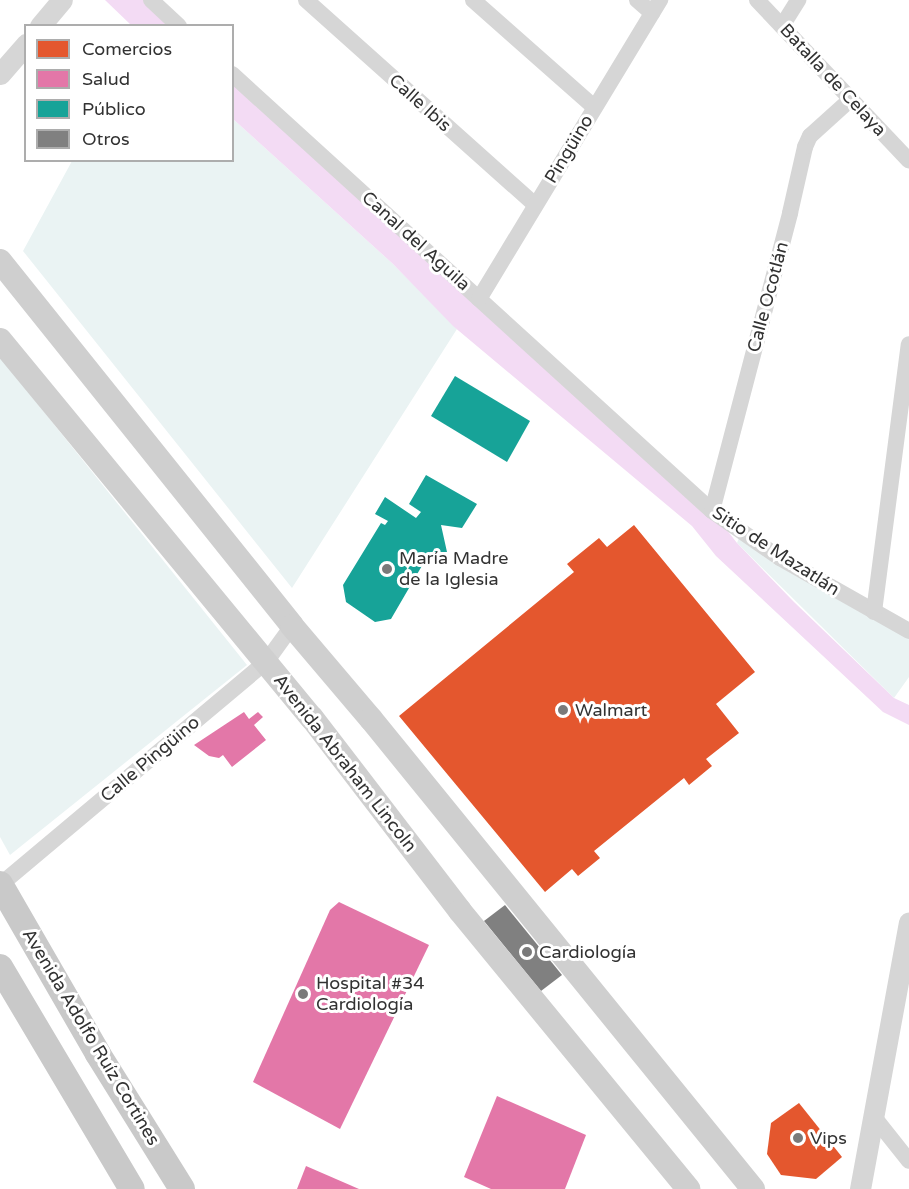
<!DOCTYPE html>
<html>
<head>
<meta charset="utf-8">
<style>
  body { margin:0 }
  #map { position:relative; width:909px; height:1189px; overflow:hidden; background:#fff; font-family:"Varela Round",sans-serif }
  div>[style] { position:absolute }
  .green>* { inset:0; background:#eaf3f3 }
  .water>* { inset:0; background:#f3dbf4 }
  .shops>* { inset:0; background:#e4572e }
  .health>* { inset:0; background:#e377a8 }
  .public>* { inset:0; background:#17a398 }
  .building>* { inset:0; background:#808080 }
  .minor>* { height:16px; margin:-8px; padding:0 8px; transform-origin:8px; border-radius:8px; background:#d6d6d6 }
  .tertiary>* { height:21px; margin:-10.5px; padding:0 10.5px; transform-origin:10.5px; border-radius:10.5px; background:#d6d6d6 }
  .secondary>* { height:24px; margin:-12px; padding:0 12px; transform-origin:12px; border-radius:12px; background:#cfcfcf }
  .primary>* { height:26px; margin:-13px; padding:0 13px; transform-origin:13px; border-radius:13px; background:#c9c9c9 }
  .dots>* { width:16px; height:16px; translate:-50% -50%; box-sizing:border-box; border:3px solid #fff; border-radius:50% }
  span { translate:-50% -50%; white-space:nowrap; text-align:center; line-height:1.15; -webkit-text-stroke:6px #fff; paint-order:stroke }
  .street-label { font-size:18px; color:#323232 }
  .poi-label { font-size:18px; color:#323232 }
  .left { translate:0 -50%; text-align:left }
  .legend { position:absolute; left:24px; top:24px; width:210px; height:138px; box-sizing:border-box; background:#fff; border:2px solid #adadad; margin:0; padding:8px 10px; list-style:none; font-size:18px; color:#323232 }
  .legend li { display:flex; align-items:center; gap:12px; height:30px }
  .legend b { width:30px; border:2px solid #adadad }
</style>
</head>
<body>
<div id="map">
  <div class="green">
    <i style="clip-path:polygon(233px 119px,393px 264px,457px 329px,292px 588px,23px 251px,72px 161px,232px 160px)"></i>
    <i style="clip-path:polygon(0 357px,247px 665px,10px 855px,0 837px)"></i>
    <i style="clip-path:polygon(741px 532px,909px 631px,909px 677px,894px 698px,737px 543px)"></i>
  </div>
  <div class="water">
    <i style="clip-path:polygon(105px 0,144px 0,175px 25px,131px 25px)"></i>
    <i style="clip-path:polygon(232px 74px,712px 511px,737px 543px,794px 602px,894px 698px,909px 705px,909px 725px,883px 712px,716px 556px,692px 526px,453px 326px,393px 264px,233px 119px)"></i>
  </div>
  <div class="shops">
    <i style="clip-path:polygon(634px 525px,755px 672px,716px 704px,739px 733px,706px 759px,712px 766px,689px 785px,684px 778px,594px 851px,600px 858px,578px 876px,572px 869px,545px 892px,399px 716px,574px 572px,567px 564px,599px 538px,607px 547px)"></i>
    <i style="clip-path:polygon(799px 1103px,842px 1157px,816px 1179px,781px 1175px,767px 1154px,771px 1123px)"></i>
  </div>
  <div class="health">
    <i style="clip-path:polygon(244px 712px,249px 719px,258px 712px,263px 717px,254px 725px,266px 740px,232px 767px,223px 755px,219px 758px,209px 756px,194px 745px)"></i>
    <i style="clip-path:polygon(339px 902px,429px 945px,340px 1129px,253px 1082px,330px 910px)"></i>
    <i style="clip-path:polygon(497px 1096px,586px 1135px,565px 1189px,491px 1189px,464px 1177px)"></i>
    <i style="clip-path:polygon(306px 1166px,359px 1189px,297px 1189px)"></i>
  </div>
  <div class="public">
    <i style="clip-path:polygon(455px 376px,530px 421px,507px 462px,431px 416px)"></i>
    <i style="clip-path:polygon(426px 475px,477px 504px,462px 528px,441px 525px,447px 552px,430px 552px,391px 619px,375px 622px,346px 602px,343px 585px,381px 523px,385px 525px,388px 521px,375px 514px,385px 497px,416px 518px,421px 512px,409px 504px)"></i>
  </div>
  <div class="building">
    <i style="clip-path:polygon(505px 905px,562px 975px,541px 991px,484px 921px)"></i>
  </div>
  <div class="minor">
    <i style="left:151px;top:0;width:38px;rotate:43deg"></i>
    <i style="left:306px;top:0;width:307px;rotate:41.8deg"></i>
    <i style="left:473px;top:0;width:162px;rotate:41.5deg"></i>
    <i style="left:637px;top:0;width:20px;rotate:41deg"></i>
    <i style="left:757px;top:0;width:221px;rotate:46.6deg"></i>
    <i style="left:782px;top:26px;width:31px;rotate:-58deg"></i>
    <i style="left:232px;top:74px;width:649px;rotate:42.32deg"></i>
    <i style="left:712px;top:511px;width:83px;rotate:34.7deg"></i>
    <i style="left:780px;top:558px;width:148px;rotate:29.5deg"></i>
    <i style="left:479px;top:299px;width:350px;rotate:-58.8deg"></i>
    <i style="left:712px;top:511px;width:308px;rotate:-75.3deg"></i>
    <i style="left:790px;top:213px;width:68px;rotate:-77.2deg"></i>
    <i style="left:805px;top:147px;width:12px;rotate:-66deg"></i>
    <i style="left:810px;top:136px;width:55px;rotate:-42.1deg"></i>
    <i style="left:874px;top:612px;width:270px;rotate:-82.6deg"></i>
    <i style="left:0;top:885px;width:347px;rotate:-40deg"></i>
    <i style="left:266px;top:662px;width:44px;rotate:-54.2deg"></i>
    <i style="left:874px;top:1117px;width:56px;rotate:51.5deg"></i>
  </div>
  <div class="tertiary">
    <i style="left:40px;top:26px;width:34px;rotate:-50deg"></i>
    <i style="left:0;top:74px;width:40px;rotate:-49deg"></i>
    <i style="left:860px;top:1189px;width:271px;rotate:-79.6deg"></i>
  </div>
  <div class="secondary">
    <i style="left:0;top:261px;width:467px;rotate:51.3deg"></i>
    <i style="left:292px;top:626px;width:122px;rotate:49.7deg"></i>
    <i style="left:371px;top:719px;width:606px;rotate:50.9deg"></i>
    <i style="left:0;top:340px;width:490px;rotate:50.5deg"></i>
    <i style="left:312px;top:718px;width:243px;rotate:52.5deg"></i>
    <i style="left:460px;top:911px;width:360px;rotate:50.6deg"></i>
  </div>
  <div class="primary">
    <i style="left:0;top:884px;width:196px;rotate:60deg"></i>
    <i style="left:98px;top:1054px;width:159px;rotate:58.1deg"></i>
    <i style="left:0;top:967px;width:258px;rotate:59.3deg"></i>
  </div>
  <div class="dots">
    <i style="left:387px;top:569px;background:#7a7a7a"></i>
    <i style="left:563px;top:710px;background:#7a7a7a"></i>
    <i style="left:527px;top:952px;background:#7a7a7a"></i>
    <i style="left:303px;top:994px;background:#7a7a7a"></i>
    <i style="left:798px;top:1138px;background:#7a7a7a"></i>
  </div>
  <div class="street-label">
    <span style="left:833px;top:80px;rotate:47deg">Batalla de Celaya</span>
    <span style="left:420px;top:103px;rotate:42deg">Calle Ibis</span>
    <span style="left:569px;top:149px;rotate:-59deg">Pingüino</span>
    <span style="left:416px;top:241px;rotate:42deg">Canal del Aguila</span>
    <span style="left:768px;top:297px;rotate:-75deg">Calle Ocotlán</span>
    <span style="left:776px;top:551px;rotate:33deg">Sitio de Mazatlán</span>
    <span style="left:150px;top:759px;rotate:-40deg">Calle Pingüino</span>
    <span style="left:345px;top:763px;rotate:52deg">Avenida Abraham Lincoln</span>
    <span style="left:91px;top:1037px;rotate:59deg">Avenida Adolfo Ruíz Cortines</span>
  </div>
  <div class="poi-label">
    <span class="left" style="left:399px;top:569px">María Madre<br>de la Iglesia</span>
    <span class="left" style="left:575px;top:710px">Walmart</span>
    <span class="left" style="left:539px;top:952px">Cardiología</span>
    <span class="left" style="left:316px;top:994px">Hospital #34<br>Cardiología</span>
    <span class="left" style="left:810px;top:1138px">Vips</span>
  </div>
  <ul class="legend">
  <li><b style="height:16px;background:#e4572e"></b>Comercios</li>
  <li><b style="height:16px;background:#e377a8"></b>Salud</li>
  <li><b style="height:16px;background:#17a398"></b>Público</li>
  <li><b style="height:16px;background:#808080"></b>Otros</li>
  </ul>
</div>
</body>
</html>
